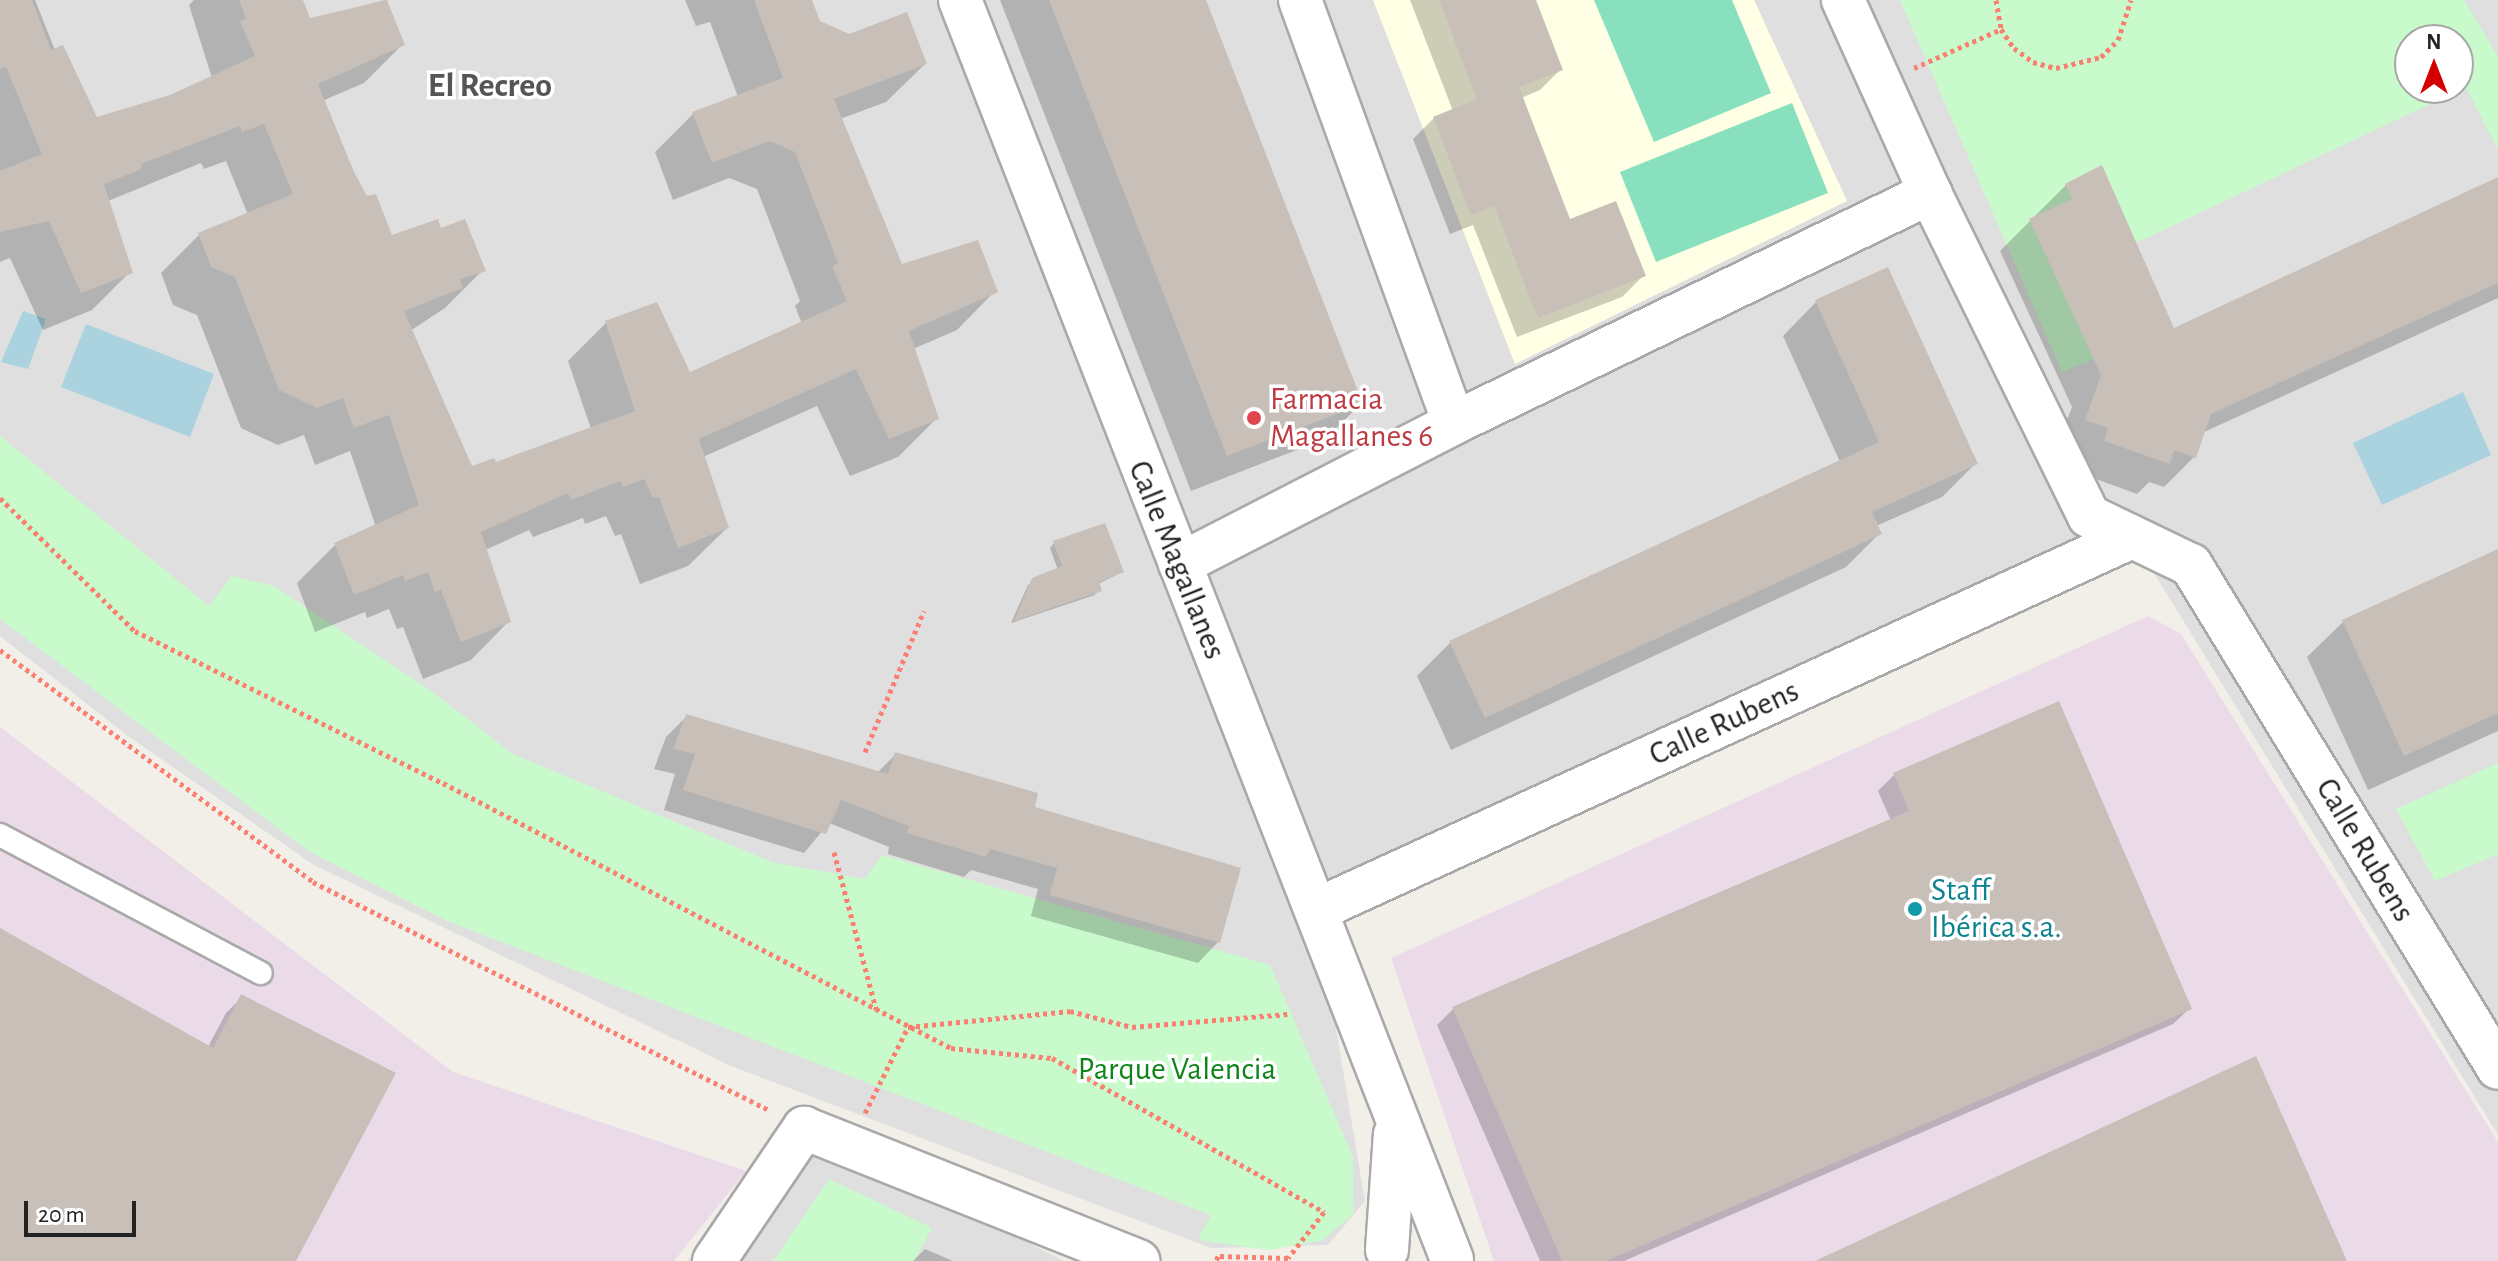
<!DOCTYPE html>
<html>
<head>
<meta charset="utf-8">
<style>
  body { margin:0 }
  #map { position:relative; width:2498px; height:1261px; overflow:hidden; background:#f2efe9; font-family:"Alegreya Sans",sans-serif }
  div>[style] { position:absolute }
  .residential>* { inset:0; background:#e0dfdf }
  .industrial>* { inset:0; background:#ebdbe8 }
  .education>* { inset:0; background:#ffffe5 }
  .park>* { inset:0; background:#c8facc }
  .pitch>* { inset:0; background:#88e0be }
  .water>* { inset:0; background:#aad3df }
  .shadow>* { inset:0; background:#0003 }
  .building>* { inset:0; background:#c7bfb8 }
  .path>* { height:5px; margin-top:-2.5px; transform-origin:0; background:repeating-linear-gradient(90deg,#fa8072 0 4px,transparent 0 8px) }
  .roads { filter:drop-shadow(2px 0 #a9a9a9) drop-shadow(-2px 0 #a9a9a9) drop-shadow(0 2px #a9a9a9) drop-shadow(0 -2px #a9a9a9) }
  .lane>* { height:22px; margin:-11px; padding:0 11px; transform-origin:11px; border-radius:11px; background:#fff }
  .street>* { height:42px; margin:-21px; padding:0 21px; transform-origin:21px; border-radius:21px; background:#fff }
  .dots>* { width:22px; height:22px; translate:-50% -50%; box-sizing:border-box; border:4px solid #fff; border-radius:50% }
  span { translate:-50% -50%; white-space:nowrap; text-align:center; line-height:1.15; -webkit-text-stroke:7px #fff; paint-order:stroke }
  .health-label { font-size:32px; color:#be3a42 }
  .left { translate:0 -50%; text-align:left }
  .street-label { font-size:32px; color:#222 }
  .culture-label { font-size:32px; color:#0d838f }
  .park-label { font-size:32px; color:#0c8416 }
  .neighbourhood-label { font-size:34px; color:#555; font-weight:700 }
  .north { position:absolute; left:2394px; top:24px; width:80px; height:80px; box-sizing:border-box; background:#fff; border:2px solid #a7a7a7; border-radius:50%; rotate:0deg; font-size:22px; font-weight:700; line-height:32px; text-align:center; color:#222 }
  .north::after { content:''; display:block; margin:auto; width:28px; height:36px; background:#d40000; clip-path:polygon(50% 0,100% 100%,50% 72%,0 100%) }
  .scale { position:absolute; left:24px; top:1201px; width:112px; height:36px; box-sizing:border-box; border:4px solid #222; border-top:0; padding-left:10px; font-size:24px; line-height:28px; white-space:nowrap; color:#222; -webkit-text-stroke:6px #fff; paint-order:stroke }
</style>
</head>
<body>
<div id="map">
  <div class="residential">
    <i style="clip-path:polygon(evenodd,0 0,2498px 0,2498px 1135px,2132px 537px,1316px 910px,1365px 1201px,1328px 1245px,1211px 1248px,731px 1066px,314px 865px,128px 736px,0 636px,0 0,2410px 40px,2458px 40px,2458px 88px,2410px 88px,2410px 40px)"></i>
    <i style="clip-path:polygon(804px 1128px,1064px 1261px,687px 1261px)"></i>
  </div>
  <div class="industrial">
    <i style="clip-path:polygon(2148px 616px,2181px 634px,2498px 1142px,2498px 1261px,1494px 1261px,1391px 958px)"></i>
    <i style="clip-path:polygon(0 727px,453px 1072px,746px 1171px,674px 1261px,0 1261px)"></i>
  </div>
  <div class="education">
    <i style="clip-path:polygon(1373px 0,1754px 0,1847px 201px,1515px 364px)"></i>
  </div>
  <div class="park">
    <i style="clip-path:polygon(evenodd,1900px 0,2464px 0,2498px 57px,2498px 150px,2466px 87px,2136px 243px,2101px 165px,2065px 184px,2072px 199px,2029px 219px,2094px 359px,2062px 372px,1900px 0,2410px 40px,2458px 40px,2458px 88px,2410px 88px,2410px 40px)"></i>
    <i style="clip-path:polygon(0 436px,209px 606px,232px 576px,274px 586px,430px 690px,513px 754px,690px 828px,775px 863px,865px 879px,882px 855px,1270px 965px,1353px 1157px,1353px 1214px,1323px 1240px,1270px 1250px,1198px 1240px,1211px 1215px,447px 921px,310px 852px,0 619px)"></i>
    <i style="clip-path:polygon(2498px 763px,2498px 854px,2435px 881px,2396px 809px)"></i>
    <i style="clip-path:polygon(829px 1179px,932px 1228px,914px 1261px,773px 1261px)"></i>
  </div>
  <div class="pitch">
    <i style="clip-path:polygon(1594px 0,1732px 0,1771px 93px,1654px 142px)"></i>
    <i style="clip-path:polygon(1792px 103px,1828px 193px,1656px 262px,1620px 172px)"></i>
  </div>
  <div class="water">
    <i style="clip-path:polygon(23px 311px,46px 319px,28px 369px,1px 362px)"></i>
    <i style="clip-path:polygon(86px 324px,214px 374px,190px 437px,61px 387px)"></i>
    <i style="clip-path:polygon(2463px 392px,2491px 455px,2382px 505px,2353px 443px)"></i>
  </div>
  <div class="shadow">
    <i style="clip-path:polygon(0 0,35px 0,55px 50px,96px 119px,171px 97px,212px 78px,189px 5px,194px 0,299px 0,309px 21px,385px 0,403px 44px,364px 83px,322px 101px,352px 173px,391px 237px,440px 231px,483px 270px,445px 308px,410px 331px,471px 468px,495px 465px,591px 429px,568px 361px,606px 323px,689px 375px,802px 324px,795px 306px,800px 301px,757px 189px,729px 178px,673px 200px,655px 152px,693px 114px,738px 97px,710px 22px,696px 26px,685px 0,810px 0,819px 23px,925px 64px,886px 102px,840px 119px,901px 267px,995px 291px,957px 330px,913px 349px,936px 419px,898px 457px,850px 476px,817px 406px,703px 457px,727px 528px,688px 566px,640px 584px,621px 534px,615px 536px,606px 516px,585px 524px,583px 518px,533px 537px,529px 530px,485px 550px,509px 621px,471px 660px,423px 679px,403px 627px,397px 629px,389px 609px,367px 618px,365px 612px,315px 632px,297px 583px,335px 545px,376px 527px,350px 451px,315px 465px,304px 435px,278px 445px,241px 428px,197px 315px,173px 305px,161px 273px,199px 235px,248px 215px,226px 161px,204px 169px,201px 163px,108px 201px,130px 272px,92px 310px,43px 330px,10px 258px,0 262px)"></i>
    <i style="clip-path:polygon(1000px 0,1203px 0,1361px 404px,1325px 439px,1191px 491px)"></i>
    <i style="clip-path:polygon(1410px 0,1534px 0,1561px 69px,1540px 90px,1521px 98px,1569px 221px,1643px 276px,1622px 297px,1517px 337px,1473px 225px,1450px 234px,1413px 139px,1434px 118px,1453px 111px)"></i>
    <i style="clip-path:polygon(2498px 179px,2498px 298px,2202px 433px,2194px 457px,2164px 487px,2149px 482px,2137px 494px,2074px 471px,2055px 450px,2072px 407px,2000px 251px,2066px 185px,2173px 330px)"></i>
    <i style="clip-path:polygon(1887px 270px,1975px 464px,1942px 497px,1876px 526px,1880px 533px,1846px 567px,1451px 750px,1417px 676px,1451px 642px,1840px 462px,1783px 336px,1816px 302px)"></i>
    <i style="clip-path:polygon(1054px 543px,1122px 572px,1098px 584px,1095px 595px,1011px 623px,1028px 585px,1058px 570px,1050px 548px)"></i>
    <i style="clip-path:polygon(2498px 551px,2498px 731px,2368px 790px,2307px 657px,2343px 622px)"></i>
    <i style="clip-path:polygon(687px 716px,877px 773px,896px 754px,1033px 808px,1218px 942px,1198px 963px,1031px 916px,1038px 889px,971px 870px,964px 877px,888px 854px,889px 847px,829px 823px,804px 853px,664px 810px,675px 774px,654px 769px,666px 737px)"></i>
    <i style="clip-path:polygon(1894px 775px,2190px 1008px,2173px 1024px,1624px 1261px,1540px 1261px,1437px 1025px,1453px 1009px,1891px 821px,1878px 791px)"></i>
    <i style="clip-path:polygon(0 930px,208px 1047px,226px 1013px,242px 997px,294px 1261px,0 1261px)"></i>
    <i style="clip-path:polygon(925px 1249px,953px 1261px,913px 1261px)"></i>
  </div>
  <div class="building">
    <i style="clip-path:polygon(0 0,32px 0,51px 50px,63px 45px,97px 117px,170px 95px,255px 56px,240px 21px,246px 19px,239px 0,303px 0,310px 18px,387px 0,405px 45px,318px 84px,354px 172px,367px 196px,376px 194px,392px 235px,438px 219px,441px 228px,465px 219px,486px 271px,460px 279px,463px 288px,404px 311px,472px 466px,494px 458px,496px 462px,635px 411px,605px 321px,657px 302px,690px 372px,847px 301px,832px 266px,838px 263px,795px 152px,769px 141px,712px 163px,692px 112px,783px 78px,754px 0,812px 0,820px 21px,849px 34px,907px 12px,927px 64px,834px 99px,902px 264px,978px 240px,998px 292px,909px 331px,939px 419px,889px 439px,856px 369px,699px 439px,729px 528px,678px 548px,659px 497px,653px 498px,644px 479px,623px 487px,621px 481px,571px 500px,568px 493px,481px 532px,511px 622px,461px 642px,441px 590px,435px 592px,428px 572px,405px 581px,403px 575px,354px 595px,334px 543px,419px 505px,389px 415px,354px 428px,343px 398px,317px 408px,279px 390px,235px 277px,211px 267px,198px 233px,293px 194px,264px 124px,242px 132px,240px 126px,141px 164px,142px 169px,104px 184px,133px 273px,81px 293px,49px 221px,0 232px,0 171px,42px 154px,6px 67px,0 69px)"></i>
    <i style="clip-path:polygon(1049px 0,1206px 0,1363px 404px,1227px 456px)"></i>
    <i style="clip-path:polygon(1439px 0,1536px 0,1563px 70px,1519px 87px,1570px 219px,1616px 201px,1646px 276px,1538px 318px,1494px 206px,1471px 215px,1433px 117px,1477px 99px)"></i>
    <i style="clip-path:polygon(2102px 165px,2174px 328px,2498px 177px,2498px 283px,2211px 414px,2196px 458px,2174px 450px,2170px 464px,2104px 441px,2108px 428px,2085px 420px,2101px 375px,2029px 219px,2072px 199px,2065px 184px)"></i>
    <i style="clip-path:polygon(1888px 267px,1978px 464px,1872px 512px,1882px 534px,1485px 718px,1449px 641px,1879px 442px,1815px 300px)"></i>
    <i style="clip-path:polygon(1105px 523px,1124px 572px,1099px 582px,1102px 591px,1014px 621px,1032px 578px,1062px 566px,1053px 541px)"></i>
    <i style="clip-path:polygon(2498px 549px,2498px 713px,2404px 756px,2342px 620px)"></i>
    <i style="clip-path:polygon(2059px 701px,2192px 1009px,1606px 1261px,1562px 1261px,1452px 1007px,1909px 811px,1893px 773px)"></i>
    <i style="clip-path:polygon(686px 714px,888px 774px,895px 752px,1038px 793px,1035px 807px,1241px 868px,1220px 943px,1050px 895px,1057px 868px,990px 849px,986px 857px,907px 833px,909px 826px,841px 800px,826px 834px,683px 790px,695px 754px,673px 749px)"></i>
    <i style="clip-path:polygon(0 928px,213px 1048px,241px 994px,396px 1073px,296px 1261px,0 1261px)"></i>
    <i style="clip-path:polygon(2256px 1056px,2347px 1261px,1815px 1261px)"></i>
  </div>
  <div class="path">
    <i style="left:1996px;top:0;width:29px;rotate:80deg"></i>
    <i style="left:2001px;top:29px;width:23px;rotate:56deg"></i>
    <i style="left:2014px;top:48px;width:24px;rotate:36deg"></i>
    <i style="left:2033px;top:62px;width:24px;rotate:15deg"></i>
    <i style="left:2056px;top:68px;width:46px;rotate:-13.7deg"></i>
    <i style="left:2101px;top:57px;width:24px;rotate:-45deg"></i>
    <i style="left:2118px;top:40px;width:42px;rotate:-72deg"></i>
    <i style="left:1914px;top:68px;width:95px;rotate:-24.1deg"></i>
    <i style="left:0;top:498px;width:190px;rotate:44.6deg"></i>
    <i style="left:135px;top:631px;width:343px;rotate:26.3deg"></i>
    <i style="left:443px;top:783px;width:573px;rotate:27.55deg"></i>
    <i style="left:951px;top:1048px;width:101px;rotate:5.7deg"></i>
    <i style="left:1052px;top:1058px;width:313px;rotate:29.5deg"></i>
    <i style="left:1324px;top:1212px;width:58px;rotate:128deg"></i>
    <i style="left:1288px;top:1258px;width:70px;rotate:-178.4deg"></i>
    <i style="left:1218px;top:1256px;width:5px;rotate:112deg"></i>
    <i style="left:0;top:650px;width:390px;rotate:36.5deg"></i>
    <i style="left:313px;top:882px;width:510px;rotate:26.57deg"></i>
    <i style="left:865px;top:752px;width:153px;rotate:-67.3deg"></i>
    <i style="left:834px;top:852px;width:163px;rotate:75deg"></i>
    <i style="left:865px;top:1113px;width:96px;rotate:-63.4deg"></i>
    <i style="left:908px;top:1027px;width:163px;rotate:-5.6deg"></i>
    <i style="left:1070px;top:1011px;width:64px;rotate:14.5deg"></i>
    <i style="left:1132px;top:1027px;width:156px;rotate:-4.8deg"></i>
  </div>
  <div class="roads">
    <div class="lane">
      <i style="left:0;top:835px;width:295px;rotate:27.9deg"></i>
    </div>
    <div class="street">
      <i style="left:960px;top:0;width:1352px;rotate:68.66deg"></i>
      <i style="left:1300px;top:0;width:450px;rotate:70deg"></i>
      <i style="left:1454px;top:423px;width:529px;rotate:-25.79deg"></i>
      <i style="left:1843px;top:0;width:212px;rotate:65.7deg"></i>
      <i style="left:1930px;top:193px;width:360px;rotate:63.8deg"></i>
      <i style="left:2089px;top:516px;width:113px;rotate:25.7deg"></i>
      <i style="left:2191px;top:565px;width:589px;rotate:58.6deg"></i>
      <i style="left:1180px;top:564px;width:308px;rotate:-27.2deg"></i>
      <i style="left:1316px;top:910px;width:897px;rotate:-24.57deg"></i>
      <i style="left:1387px;top:1250px;width:116px;rotate:-86.1deg"></i>
      <i style="left:714px;top:1261px;width:161px;rotate:-55.9deg"></i>
      <i style="left:804px;top:1128px;width:360px;rotate:21.7deg"></i>
    </div>
  </div>
  <div class="dots">
    <i style="left:1254px;top:418px;background:#e0444e"></i>
    <i style="left:1915px;top:909px;background:#0f9aa8"></i>
  </div>
  <div class="health-label">
    <span class="left" style="left:1270px;top:418px">Farmacia<br>Magallanes 6</span>
  </div>
  <div class="street-label">
    <span style="left:1177px;top:560px;rotate:68deg">Calle Magallanes</span>
    <span style="left:1724px;top:723px;rotate:-25deg">Calle Rubens</span>
    <span style="left:2365px;top:850px;rotate:59deg">Calle Rubens</span>
  </div>
  <div class="culture-label">
    <span class="left" style="left:1931px;top:909px">Staff<br>Ibérica s.a.</span>
  </div>
  <div class="park-label">
    <span style="left:1177px;top:1069px">Parque Valencia</span>
  </div>
  <div class="neighbourhood-label">
    <span style="left:490px;top:87px">El Recreo</span>
  </div>
  <div class="north">N</div>
  <div class="scale">20 m</div>
</div>
</body>
</html>
